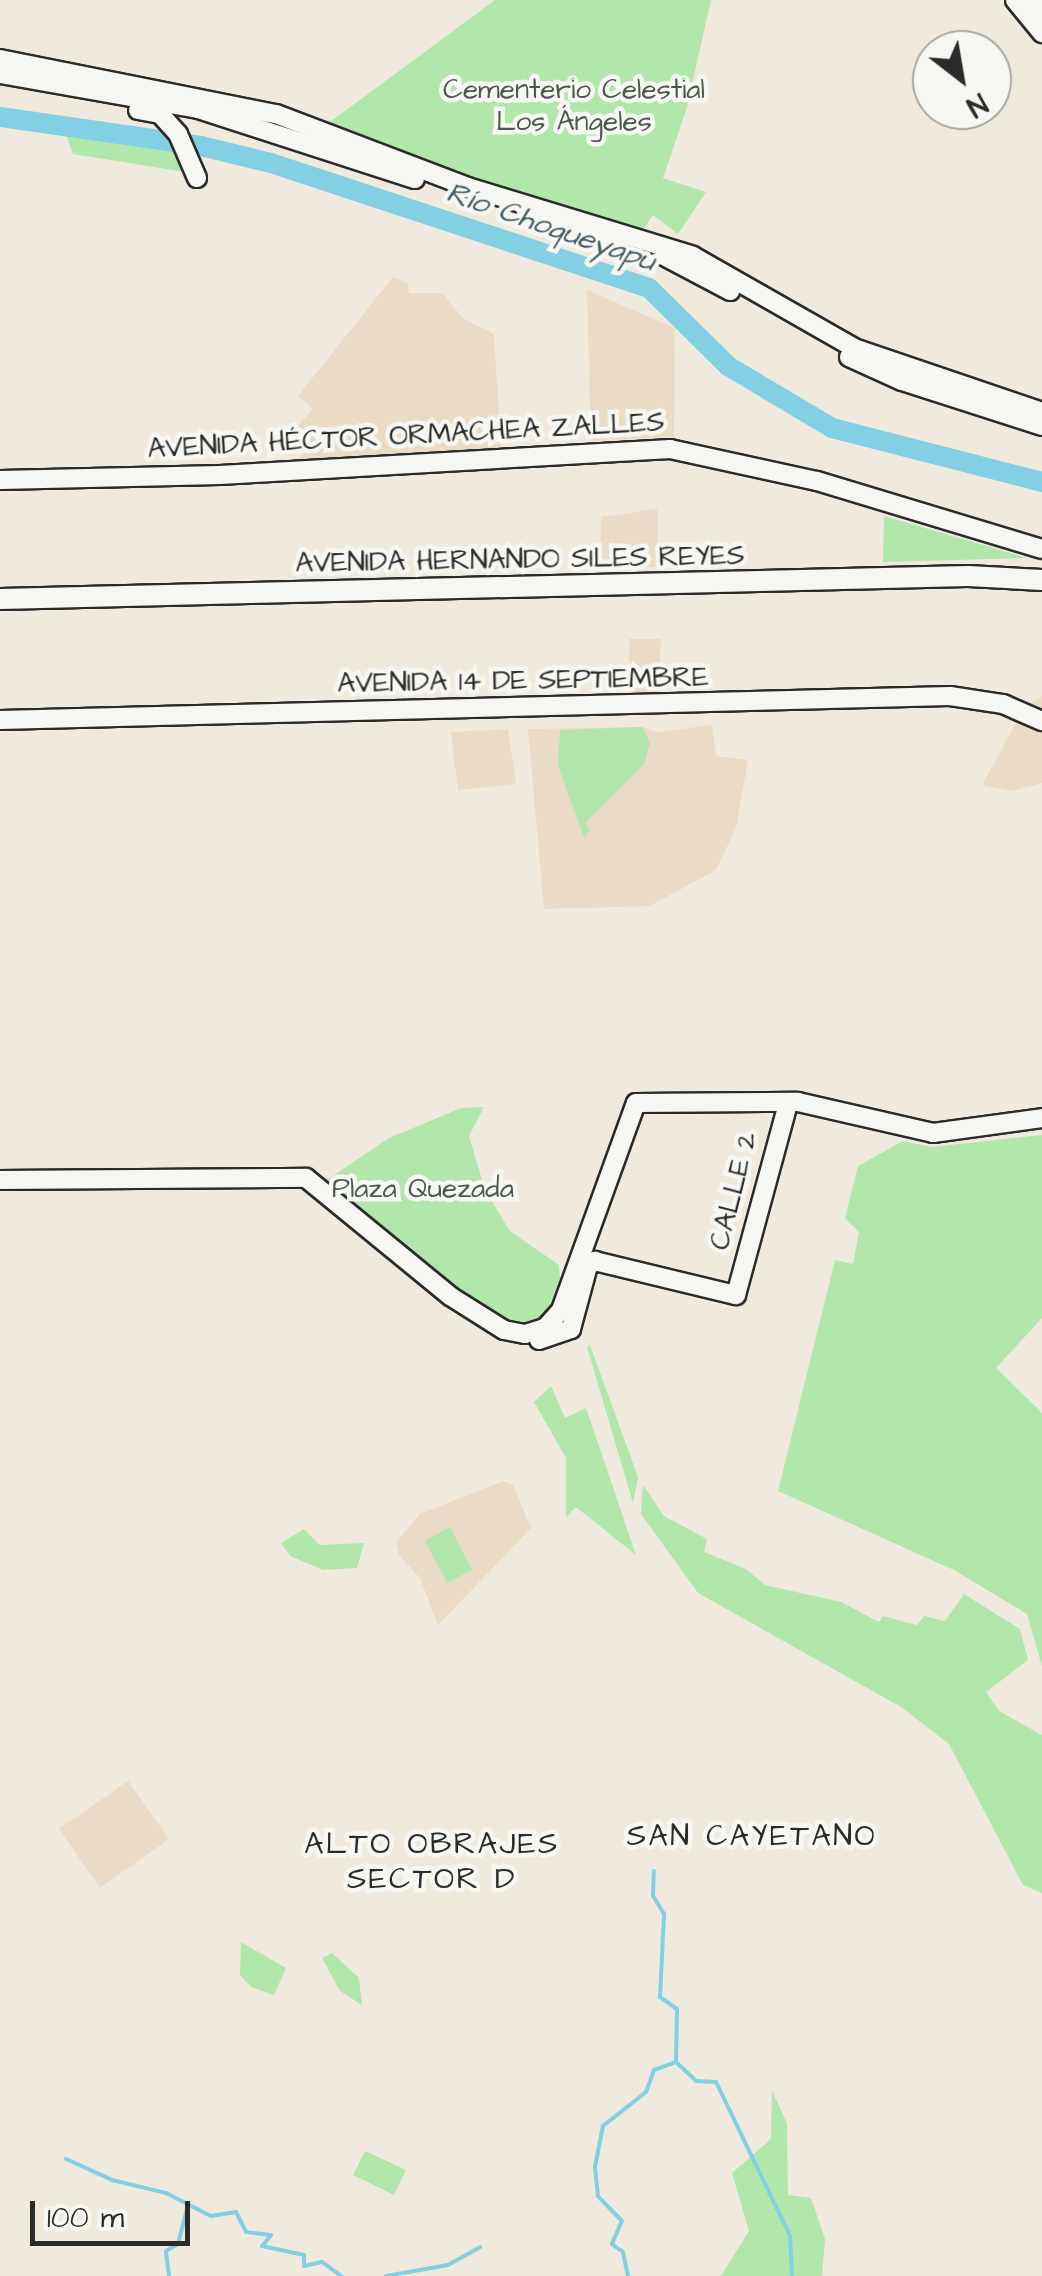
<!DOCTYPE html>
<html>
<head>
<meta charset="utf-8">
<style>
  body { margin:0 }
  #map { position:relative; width:1042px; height:2276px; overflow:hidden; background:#f0eade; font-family:"Architects Daughter",sans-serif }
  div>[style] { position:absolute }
  .built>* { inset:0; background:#e9dbc6 }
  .green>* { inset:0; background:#b1e7aa }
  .stream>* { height:4px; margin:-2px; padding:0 2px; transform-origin:2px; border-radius:2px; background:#83cfe3 }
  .river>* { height:20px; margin:-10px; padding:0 10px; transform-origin:10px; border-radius:10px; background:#83cfe3 }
  .roads { filter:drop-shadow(2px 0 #2b2b2b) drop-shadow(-2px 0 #2b2b2b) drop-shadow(0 2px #2b2b2b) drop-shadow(0 -2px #2b2b2b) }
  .secondary>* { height:18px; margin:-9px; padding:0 9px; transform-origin:9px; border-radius:9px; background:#f6f6f2 }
  .primary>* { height:20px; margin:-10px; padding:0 10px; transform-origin:10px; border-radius:10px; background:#f6f6f2 }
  span { translate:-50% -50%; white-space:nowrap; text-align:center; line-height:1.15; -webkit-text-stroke:9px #f6f6f2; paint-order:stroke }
  .park-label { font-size:28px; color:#4c5a4b }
  .street-label { font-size:28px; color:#2b2b2b }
  .water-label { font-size:30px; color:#455c62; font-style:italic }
  .neighbourhood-label { font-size:30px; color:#2b2b2b; letter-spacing:2.5px }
  .north { position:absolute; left:912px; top:30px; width:100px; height:100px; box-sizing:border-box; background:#f6f6f2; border:2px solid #a5a5a2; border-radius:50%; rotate:149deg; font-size:28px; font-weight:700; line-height:40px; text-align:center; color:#2b2b2b }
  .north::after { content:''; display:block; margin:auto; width:35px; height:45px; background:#2b2b2b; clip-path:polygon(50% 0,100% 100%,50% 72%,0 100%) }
  .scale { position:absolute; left:30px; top:2201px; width:160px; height:45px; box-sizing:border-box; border:5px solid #2b2b2b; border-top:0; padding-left:12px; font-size:30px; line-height:35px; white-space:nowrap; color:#2b2b2b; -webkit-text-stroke:8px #f6f6f2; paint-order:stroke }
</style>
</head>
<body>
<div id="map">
  <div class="built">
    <i style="clip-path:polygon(393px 277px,408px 283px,409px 293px,442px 293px,464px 319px,494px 334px,501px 450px,418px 460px,417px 454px,298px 460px,313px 444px,296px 428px,313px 409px,298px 396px)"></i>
    <i style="clip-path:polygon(587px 290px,675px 328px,674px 437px,591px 441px)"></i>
    <i style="clip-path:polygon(657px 509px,657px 567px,600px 569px,601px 517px)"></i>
    <i style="clip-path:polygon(629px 639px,661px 639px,658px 695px,630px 696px)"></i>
    <i style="clip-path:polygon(1042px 696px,1042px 783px,1012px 791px,982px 785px,1026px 705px)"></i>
    <i style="clip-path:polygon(712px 725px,716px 756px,748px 760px,736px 828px,716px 870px,650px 906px,544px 909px,528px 729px,642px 727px,658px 732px)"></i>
    <i style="clip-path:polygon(508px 729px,516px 784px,458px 790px,451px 732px)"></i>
    <i style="clip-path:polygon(503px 1481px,513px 1485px,531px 1528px,438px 1625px,420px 1578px,399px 1555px,396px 1542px,420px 1514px)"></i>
    <i style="clip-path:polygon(128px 1781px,169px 1839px,100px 1888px,59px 1829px)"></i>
  </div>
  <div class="green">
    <i style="clip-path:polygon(495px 0,711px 0,687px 107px,663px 178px,706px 192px,678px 234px,653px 215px,640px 234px,544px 210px,326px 125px)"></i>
    <i style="clip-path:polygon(64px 129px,175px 149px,185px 172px,73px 154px)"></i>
    <i style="clip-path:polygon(884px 516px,1027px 558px,883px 562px)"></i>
    <i style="clip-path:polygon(642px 727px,650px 743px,644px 764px,585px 823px,590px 830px,584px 837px,558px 766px,560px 730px)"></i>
    <i style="clip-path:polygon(484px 1107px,469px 1136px,485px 1190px,510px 1231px,559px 1265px,561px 1290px,548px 1321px,516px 1329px,426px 1267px,327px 1180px,389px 1138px,461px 1108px)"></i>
    <i style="clip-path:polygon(1042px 1135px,1042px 1318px,996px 1368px,1042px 1413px,1042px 1666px,1027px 1614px,954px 1570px,778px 1491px,835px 1260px,853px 1264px,859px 1232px,845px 1218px,858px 1166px,903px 1141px,932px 1147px)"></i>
    <i style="clip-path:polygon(590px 1345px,638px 1477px,633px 1503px,587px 1347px)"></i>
    <i style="clip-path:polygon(551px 1386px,565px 1418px,586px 1408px,636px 1555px,576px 1507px,566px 1517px,566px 1458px,534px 1402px)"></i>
    <i style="clip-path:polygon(643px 1485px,664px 1516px,707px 1539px,704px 1552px,746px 1569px,765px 1585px,841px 1602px,879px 1622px,883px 1616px,917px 1625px,924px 1616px,945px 1621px,964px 1594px,1020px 1629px,1028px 1660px,986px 1692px,999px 1711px,1042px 1735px,1042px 1893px,1023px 1885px,949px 1744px,901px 1707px,698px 1593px,641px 1514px)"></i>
    <i style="clip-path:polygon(450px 1527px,472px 1570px,447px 1583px,425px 1541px)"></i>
    <i style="clip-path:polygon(304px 1529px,320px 1545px,364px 1543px,357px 1568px,323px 1570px,290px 1556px,281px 1543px)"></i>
    <i style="clip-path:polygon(241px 1942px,286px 1968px,274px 1995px,251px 1987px,240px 1975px)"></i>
    <i style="clip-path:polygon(332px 1953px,359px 1978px,362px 2005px,340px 1991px,322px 1958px)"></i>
    <i style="clip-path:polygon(772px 2091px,787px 2123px,788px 2195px,811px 2198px,825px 2239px,822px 2276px,721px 2276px,749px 2231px,732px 2173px,771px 2139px)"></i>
    <i style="clip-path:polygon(365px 2151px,406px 2170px,394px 2195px,353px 2175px)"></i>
  </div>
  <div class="stream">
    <i style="left:677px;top:2063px;width:26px;rotate:43deg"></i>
    <i style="left:696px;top:2081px;width:20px;rotate:3deg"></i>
    <i style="left:716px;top:2082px;width:171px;rotate:64.3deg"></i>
    <i style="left:790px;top:2236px;width:40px;rotate:87.1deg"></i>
    <i style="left:66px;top:2159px;width:51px;rotate:24.5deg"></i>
    <i style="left:112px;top:2180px;width:56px;rotate:13.5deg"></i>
    <i style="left:166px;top:2193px;width:51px;rotate:27.1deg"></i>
    <i style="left:211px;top:2216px;width:25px;rotate:-9deg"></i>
    <i style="left:236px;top:2212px;width:22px;rotate:63deg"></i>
    <i style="left:246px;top:2232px;width:25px;rotate:7deg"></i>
    <i style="left:271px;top:2235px;width:14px;rotate:129deg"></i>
    <i style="left:262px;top:2246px;width:43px;rotate:12.1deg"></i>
    <i style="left:304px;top:2255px;width:11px;rotate:90deg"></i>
    <i style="left:304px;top:2266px;width:18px;rotate:-13deg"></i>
    <i style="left:322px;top:2262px;width:24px;rotate:36deg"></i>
    <i style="left:169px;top:2276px;width:25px;rotate:-97deg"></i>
    <i style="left:166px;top:2251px;width:14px;rotate:-30deg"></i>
    <i style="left:178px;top:2244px;width:40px;rotate:-75.6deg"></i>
    <i style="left:386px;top:2276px;width:63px;rotate:-10.1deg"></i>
    <i style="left:448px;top:2265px;width:37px;rotate:-29deg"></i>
    <i style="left:628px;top:2276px;width:25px;rotate:-102deg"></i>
    <i style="left:623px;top:2252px;width:14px;rotate:-144deg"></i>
    <i style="left:612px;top:2244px;width:25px;rotate:-67deg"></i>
    <i style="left:622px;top:2221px;width:35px;rotate:-134deg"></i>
    <i style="left:598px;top:2196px;width:29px;rotate:-96deg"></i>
    <i style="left:595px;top:2167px;width:42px;rotate:-79deg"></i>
    <i style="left:603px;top:2126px;width:55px;rotate:-38.3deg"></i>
    <i style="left:646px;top:2092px;width:23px;rotate:-70deg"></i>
    <i style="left:654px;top:2070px;width:23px;rotate:-20deg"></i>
    <i style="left:676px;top:2062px;width:53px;rotate:-88.9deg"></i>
    <i style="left:677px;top:2009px;width:21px;rotate:-145deg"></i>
    <i style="left:660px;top:1997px;width:83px;rotate:-87.2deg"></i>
    <i style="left:664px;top:1914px;width:21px;rotate:-121deg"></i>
    <i style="left:653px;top:1896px;width:25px;rotate:-88deg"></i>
  </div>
  <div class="river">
    <i style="left:0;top:117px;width:203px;rotate:8.2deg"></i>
    <i style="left:201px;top:146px;width:72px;rotate:13.7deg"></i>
    <i style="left:271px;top:163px;width:398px;rotate:18.3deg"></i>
    <i style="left:649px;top:288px;width:111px;rotate:44.6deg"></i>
    <i style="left:728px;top:366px;width:121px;rotate:30.8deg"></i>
    <i style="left:832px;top:428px;width:217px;rotate:14.4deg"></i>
  </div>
  <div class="roads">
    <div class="secondary">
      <i style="left:1015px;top:0;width:43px;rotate:50.7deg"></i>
      <i style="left:1031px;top:0;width:18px;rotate:52deg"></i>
      <i style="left:0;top:59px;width:281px;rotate:11.3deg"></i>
      <i style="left:276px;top:114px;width:205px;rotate:20.8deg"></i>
      <i style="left:468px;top:187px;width:235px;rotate:17deg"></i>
      <i style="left:693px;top:256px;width:185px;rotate:29.7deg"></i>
      <i style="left:854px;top:348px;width:199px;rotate:18.8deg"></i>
      <i style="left:0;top:74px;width:201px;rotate:10deg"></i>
      <i style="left:198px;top:109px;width:228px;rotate:17.9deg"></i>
      <i style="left:138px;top:110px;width:22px;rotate:10deg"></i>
      <i style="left:160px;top:114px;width:27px;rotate:48deg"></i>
      <i style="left:178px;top:134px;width:48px;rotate:66.6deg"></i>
      <i style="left:534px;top:221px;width:84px;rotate:14.5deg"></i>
      <i style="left:664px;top:256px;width:75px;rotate:27.9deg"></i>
      <i style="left:849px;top:357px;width:58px;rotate:24.4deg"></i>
      <i style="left:902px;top:381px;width:147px;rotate:17.8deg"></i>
      <i style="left:0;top:480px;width:220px;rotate:-1.3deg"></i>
      <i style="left:220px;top:475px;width:451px;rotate:-3.3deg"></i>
      <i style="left:670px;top:449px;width:150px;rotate:12.3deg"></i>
      <i style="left:817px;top:481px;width:235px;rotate:16.8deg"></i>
      <i style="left:0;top:720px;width:950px;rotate:-1.45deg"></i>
      <i style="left:950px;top:696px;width:54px;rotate:8.6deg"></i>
      <i style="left:1003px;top:704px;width:43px;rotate:23.6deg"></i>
      <i style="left:0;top:1180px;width:306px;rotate:-0.4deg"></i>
      <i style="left:306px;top:1178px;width:186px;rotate:39.3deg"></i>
      <i style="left:450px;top:1296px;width:64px;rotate:32.2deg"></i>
      <i style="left:504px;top:1330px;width:21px;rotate:11deg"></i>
      <i style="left:525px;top:1334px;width:21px;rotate:-17deg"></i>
      <i style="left:545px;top:1328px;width:24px;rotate:-48deg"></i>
      <i style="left:561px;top:1310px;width:220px;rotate:-70.1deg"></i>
      <i style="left:636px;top:1103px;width:162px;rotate:-0.4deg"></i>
      <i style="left:798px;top:1102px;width:139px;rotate:12.9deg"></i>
      <i style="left:933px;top:1133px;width:110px;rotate:-7.8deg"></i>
      <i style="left:539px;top:1340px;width:34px;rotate:-19deg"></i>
      <i style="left:571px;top:1329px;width:65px;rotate:-74.9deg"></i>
      <i style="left:588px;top:1266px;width:9px;rotate:-36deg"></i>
      <i style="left:595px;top:1261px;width:145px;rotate:13.6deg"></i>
      <i style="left:736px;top:1295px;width:199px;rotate:-74.8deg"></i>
    </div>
    <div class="primary">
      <i style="left:0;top:599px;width:968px;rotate:-1.36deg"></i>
      <i style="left:968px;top:576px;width:74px;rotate:3.1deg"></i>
    </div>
  </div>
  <div class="park-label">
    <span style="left:574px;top:106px">Cementerio Celestial<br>Los Ángeles</span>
    <span style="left:423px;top:1189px">Plaza Quezada</span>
  </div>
  <div class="street-label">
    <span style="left:406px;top:436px;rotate:-3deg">AVENIDA HÉCTOR ORMACHEA ZALLES</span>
    <span style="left:520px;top:560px;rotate:-1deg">AVENIDA HERNANDO SILES REYES</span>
    <span style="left:523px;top:681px;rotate:-1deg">AVENIDA 14 DE SEPTIEMBRE</span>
    <span style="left:734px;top:1191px;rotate:-76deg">CALLE 2</span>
  </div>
  <div class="water-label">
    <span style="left:551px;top:227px;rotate:19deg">Río Choqueyapu</span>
  </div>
  <div class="neighbourhood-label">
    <span style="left:752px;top:1836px">SAN CAYETANO</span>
    <span style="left:432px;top:1861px">ALTO OBRAJES<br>SECTOR D</span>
  </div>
  <div class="north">N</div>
  <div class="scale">100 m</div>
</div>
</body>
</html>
